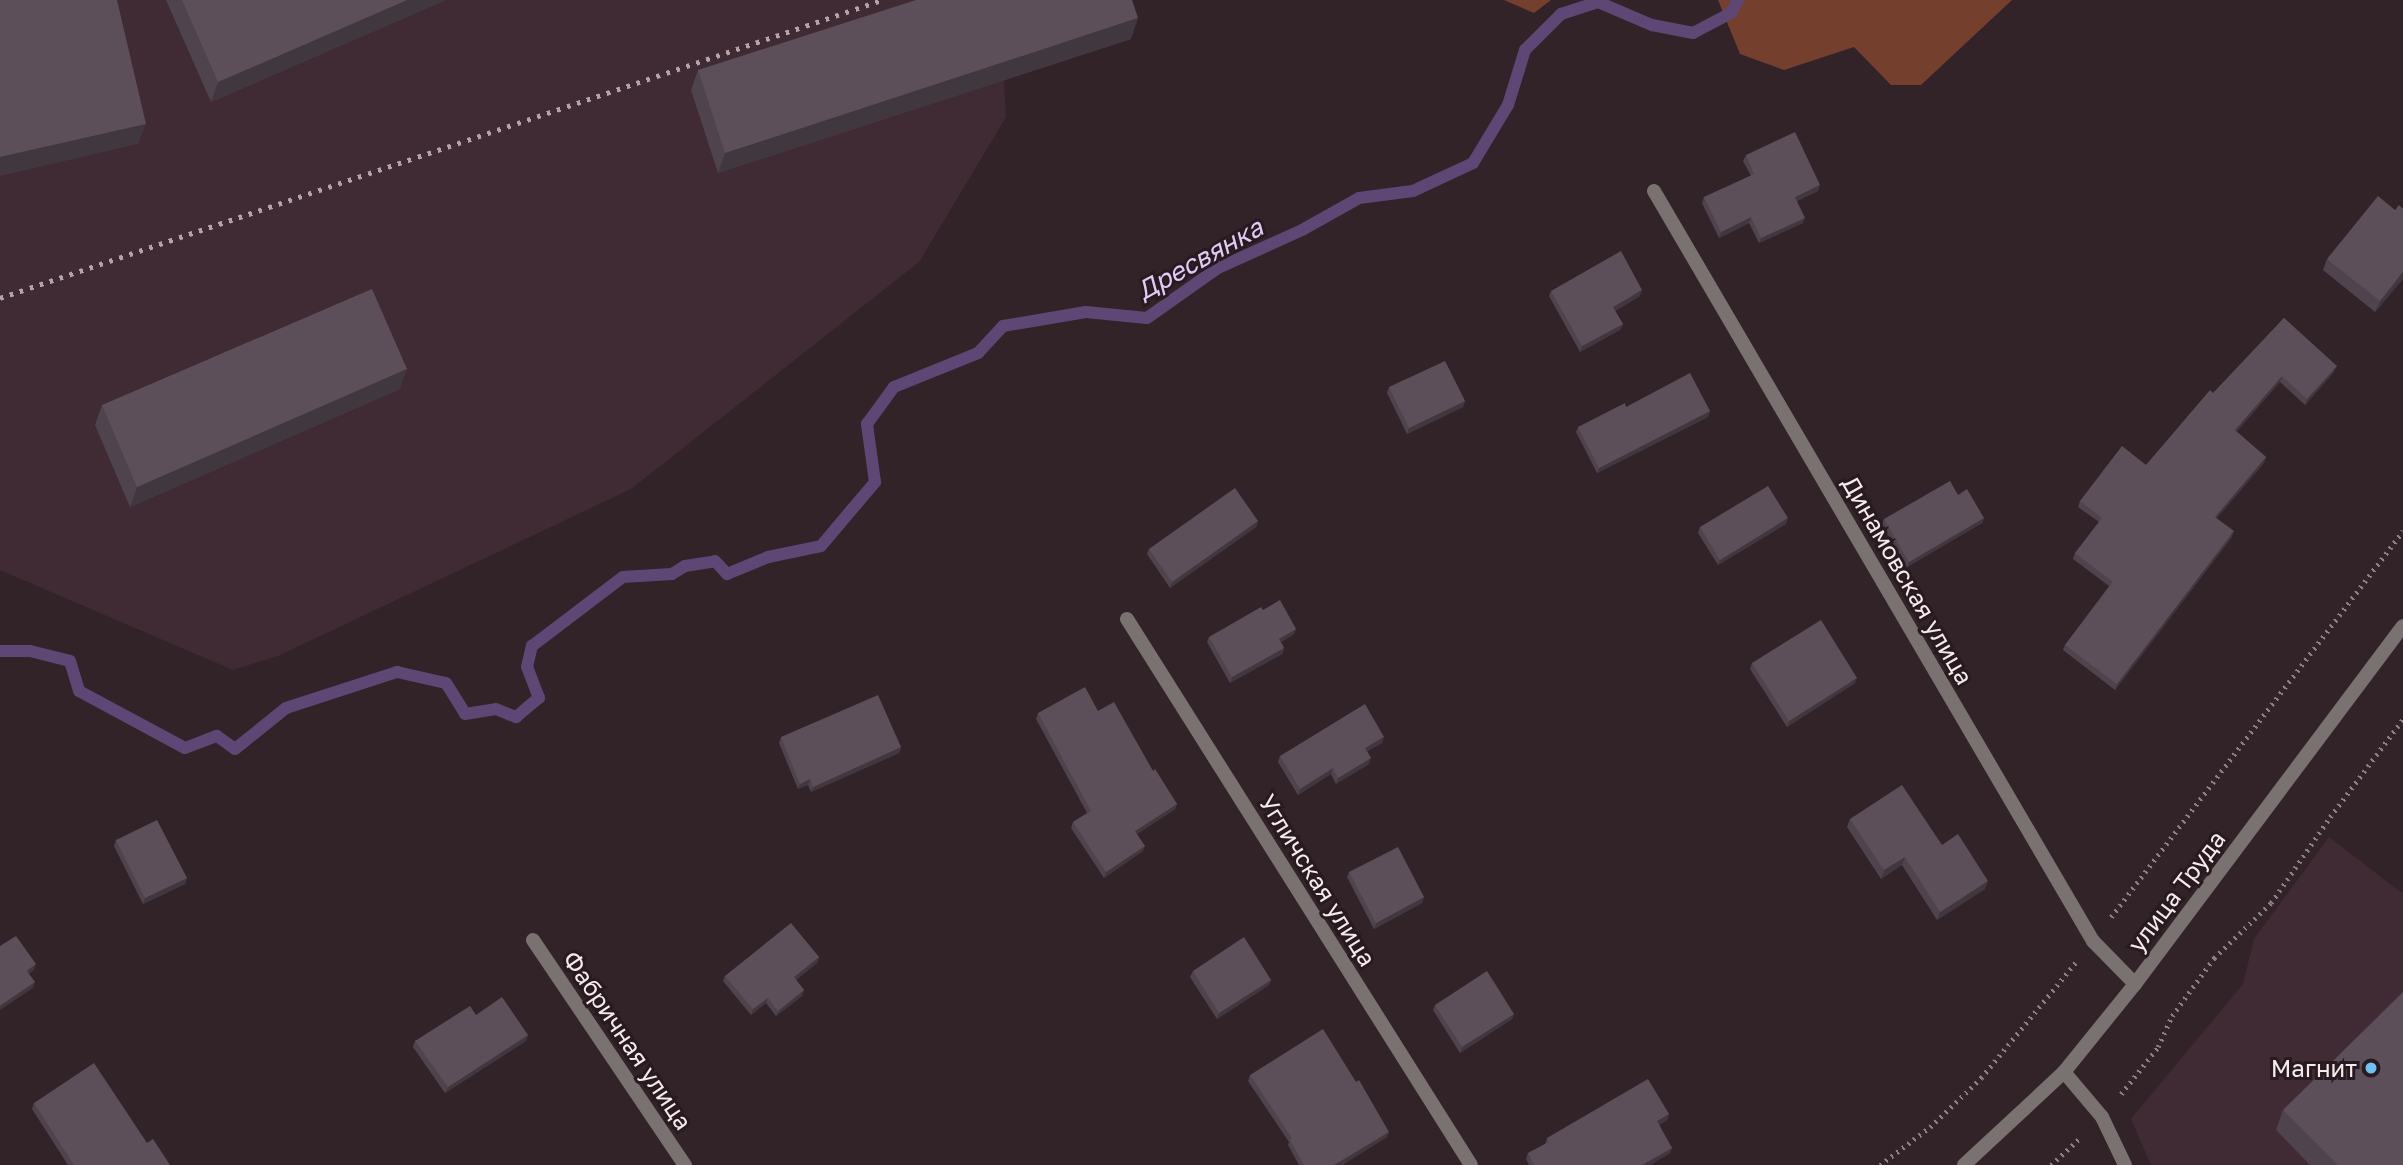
<!DOCTYPE html>
<html>
<head>
<meta charset="utf-8">
<style>
  body { margin:0 }
  #map { position:relative; width:2403px; height:1165px; overflow:hidden; background:#322329; font-family:"Golos Text",sans-serif }
  div>[style] { position:absolute }
  .built>* { inset:0; background:#402a33 }
  .forest>* { inset:0; background:#743f2d }
  .stream>* { height:12px; margin:-6px; padding:0 6px; transform-origin:6px; border-radius:6px; background:#5e4775 }
  .path>* { height:4.5px; margin-top:-2.25px; transform-origin:0; background:repeating-linear-gradient(90deg,#8d8085 0 2px,transparent 0 7px) }
  .minor>* { height:14px; margin:-7px; padding:0 7px; transform-origin:7px; border-radius:7px; background:#7a7171 }
  .tertiary>* { height:14px; margin:-7px; padding:0 7px; transform-origin:7px; border-radius:7px; background:#7a7171 }
  .rail>* { height:5px; margin-top:-2.5px; transform-origin:0; background:repeating-linear-gradient(90deg,#b2a5aa 0 3.5px,transparent 0 10.5px) }
  .wall>* { inset:0; background:#4f444d }
  .shaded-wall>* { inset:0; background:#40373f }
  .building>* { inset:0; background:#5c4f5a }
  .dots>* { width:19px; height:19px; translate:-50% -50%; box-sizing:border-box; border:4px solid #281a1f; border-radius:50% }
  span { translate:-50% -50%; white-space:nowrap; text-align:center; line-height:1.15; -webkit-text-stroke:6px #281a1f; paint-order:stroke }
  .street-label { font-size:24px; color:#f5eaee }
  .poi-label { font-size:24px; color:#f5eaee }
  .right { translate:-100% -50%; text-align:right }
  .water-label { font-size:26px; color:#e0cbf8; font-style:italic }
</style>
</head>
<body>
<div id="map">
  <div class="built">
    <i style="clip-path:polygon(0 0,1119px 0,1131px 39px,1004px 80px,1006px 117px,919px 262px,631px 489px,278px 656px,233px 670px,0 570px)"></i>
    <i style="clip-path:polygon(2329px 837px,2403px 894px,2403px 1165px,2151px 1165px,2131px 1119px,2243px 984px,2254px 939px)"></i>
  </div>
  <div class="forest">
    <i style="clip-path:polygon(1504px 0,1551px 0,1534px 13px)"></i>
    <i style="clip-path:polygon(1718px 0,2012px 0,1921px 85px,1891px 85px,1854px 47px,1784px 70px,1740px 54px)"></i>
  </div>
  <div class="stream">
    <i style="left:0;top:651px;width:30px"></i>
    <i style="left:30px;top:651px;width:41px;rotate:14deg"></i>
    <i style="left:70px;top:661px;width:31px;rotate:73deg"></i>
    <i style="left:79px;top:691px;width:120px;rotate:28.3deg"></i>
    <i style="left:185px;top:748px;width:34px;rotate:-21deg"></i>
    <i style="left:217px;top:736px;width:22px;rotate:36deg"></i>
    <i style="left:235px;top:749px;width:65px;rotate:-38.8deg"></i>
    <i style="left:286px;top:708px;width:117px;rotate:-18deg"></i>
    <i style="left:397px;top:672px;width:50px;rotate:12.7deg"></i>
    <i style="left:446px;top:683px;width:36px;rotate:58deg"></i>
    <i style="left:465px;top:714px;width:31px;rotate:-9deg"></i>
    <i style="left:496px;top:709px;width:22px;rotate:22deg"></i>
    <i style="left:516px;top:717px;width:30px;rotate:-40deg"></i>
    <i style="left:539px;top:698px;width:33px;rotate:-111deg"></i>
    <i style="left:527px;top:667px;width:22px;rotate:-77deg"></i>
    <i style="left:532px;top:646px;width:114px;rotate:-37.2deg"></i>
    <i style="left:623px;top:577px;width:49px;rotate:-3.5deg"></i>
    <i style="left:672px;top:574px;width:15px;rotate:-32deg"></i>
    <i style="left:685px;top:566px;width:30px;rotate:-9deg"></i>
    <i style="left:715px;top:561px;width:18px;rotate:47deg"></i>
    <i style="left:727px;top:574px;width:44px;rotate:-22.5deg"></i>
    <i style="left:768px;top:557px;width:54px;rotate:-11.7deg"></i>
    <i style="left:821px;top:546px;width:84px;rotate:-49.8deg"></i>
    <i style="left:875px;top:482px;width:59px;rotate:-97.9deg"></i>
    <i style="left:867px;top:424px;width:46px;rotate:-53.9deg"></i>
    <i style="left:894px;top:387px;width:91px;rotate:-22deg"></i>
    <i style="left:978px;top:353px;width:37px;rotate:-47deg"></i>
    <i style="left:1003px;top:326px;width:84px;rotate:-9.6deg"></i>
    <i style="left:1086px;top:312px;width:61px;rotate:5.6deg"></i>
    <i style="left:1147px;top:318px;width:87px;rotate:-35.2deg"></i>
    <i style="left:1218px;top:268px;width:92px;rotate:-24.3deg"></i>
    <i style="left:1302px;top:230px;width:65px;rotate:-29.3deg"></i>
    <i style="left:1359px;top:198px;width:54px;rotate:-7.4deg"></i>
    <i style="left:1413px;top:191px;width:66px;rotate:-25deg"></i>
    <i style="left:1473px;top:163px;width:68px;rotate:-58.9deg"></i>
    <i style="left:1508px;top:105px;width:58px;rotate:-72.8deg"></i>
    <i style="left:1525px;top:50px;width:51px;rotate:-45deg"></i>
    <i style="left:1561px;top:14px;width:39px;rotate:-18deg"></i>
    <i style="left:1598px;top:2px;width:59px;rotate:23.1deg"></i>
    <i style="left:1652px;top:25px;width:42px;rotate:11deg"></i>
    <i style="left:1693px;top:33px;width:43px;rotate:-27.8deg"></i>
    <i style="left:1731px;top:13px;width:15px;rotate:-62deg"></i>
  </div>
  <div class="path">
    <i style="left:2111px;top:917px;width:484px;rotate:-52.9deg"></i>
    <i style="left:2121px;top:1094px;width:60px;rotate:-51.8deg"></i>
    <i style="left:2158px;top:1047px;width:34px;rotate:-66deg"></i>
    <i style="left:2172px;top:1016px;width:72px;rotate:-54.1deg"></i>
    <i style="left:2214px;top:958px;width:79px;rotate:-44deg"></i>
    <i style="left:2271px;top:903px;width:104px;rotate:-55.5deg"></i>
    <i style="left:2330px;top:817px;width:122px;rotate:-53.3deg"></i>
    <i style="left:1880px;top:1165px;width:63px;rotate:-37.2deg"></i>
    <i style="left:1930px;top:1127px;width:71px;rotate:-43.9deg"></i>
    <i style="left:1981px;top:1078px;width:149px;rotate:-50.7deg"></i>
    <i style="left:2051px;top:1165px;width:41px;rotate:-43deg"></i>
  </div>
  <div class="minor">
    <i style="left:1654px;top:191px;width:869px;rotate:59.66deg"></i>
    <i style="left:2093px;top:941px;width:60px;rotate:45.7deg"></i>
    <i style="left:1127px;top:619px;width:645px;rotate:57.79deg"></i>
    <i style="left:533px;top:940px;width:272px;rotate:56deg"></i>
    <i style="left:2064px;top:1072px;width:59px;rotate:49.8deg"></i>
    <i style="left:2102px;top:1117px;width:53px;rotate:64.4deg"></i>
  </div>
  <div class="tertiary">
    <i style="left:1964px;top:1165px;width:137px;rotate:-42.9deg"></i>
    <i style="left:2064px;top:1072px;width:113px;rotate:-51.1deg"></i>
    <i style="left:2135px;top:984px;width:447px;rotate:-53.2deg"></i>
  </div>
  <div class="rail">
    <i style="left:0;top:298px;width:931px;rotate:-18.67deg"></i>
  </div>
  <div class="wall">
    <i style="clip-path:polygon(166px 0,446px 0,211px 102px)"></i>
    <i style="clip-path:polygon(1131px 39px,718px 173px,691px 90px,698px 70px)"></i>
    <i style="clip-path:polygon(1746px 155px,1818px 191px,1797px 201px,1803px 223px,1759px 243px,1749px 223px,1719px 238px,1702px 203px,1704px 197px,1751px 176px,1743px 161px)"></i>
    <i style="clip-path:polygon(2327px 259px,2403px 279px,2375px 312px,2323px 270px)"></i>
    <i style="clip-path:polygon(1551px 291px,1640px 296px,1615px 311px,1623px 324px,1620px 330px,1580px 352px,1549px 296px)"></i>
    <i style="clip-path:polygon(2284px 318px,2334px 372px,2305px 405px,2280px 382px,2236px 432px,2266px 457px,2264px 463px,2216px 518px,2232px 537px,2115px 690px,2063px 650px,2065px 645px,2109px 586px,2073px 559px,2075px 553px,2099px 522px,2078px 507px,2080px 501px,2146px 465px)"></i>
    <i style="clip-path:polygon(1389px 387px,1465px 401px,1463px 407px,1407px 434px,1387px 393px)"></i>
    <i style="clip-path:polygon(400px 389px,130px 507px,95px 425px,102px 405px)"></i>
    <i style="clip-path:polygon(1626px 407px,1710px 411px,1708px 417px,1597px 473px,1576px 432px,1578px 427px)"></i>
    <i style="clip-path:polygon(1958px 495px,1984px 518px,1982px 523px,1907px 567px,1882px 525px,1884px 519px)"></i>
    <i style="clip-path:polygon(1258px 521px,1256px 527px,1170px 588px,1147px 554px,1149px 549px)"></i>
    <i style="clip-path:polygon(1786px 524px,1718px 565px,1698px 533px,1700px 527px)"></i>
    <i style="clip-path:polygon(1263px 610px,1296px 629px,1294px 634px,1281px 642px,1284px 648px,1282px 654px,1230px 683px,1207px 642px,1209px 637px)"></i>
    <i style="clip-path:polygon(1752px 663px,1855px 683px,1787px 727px,1750px 669px)"></i>
    <i style="clip-path:polygon(1098px 711px,1153px 771px,1177px 804px,1175px 809px,1137px 834px,1143px 851px,1104px 878px,1071px 828px,1073px 822px,1087px 813px,1036px 719px,1038px 713px)"></i>
    <i style="clip-path:polygon(781px 737px,901px 747px,899px 753px,811px 792px,808px 785px,798px 789px,779px 743px)"></i>
    <i style="clip-path:polygon(1382px 743px,1367px 751px,1369px 764px,1336px 784px,1331px 774px,1298px 795px,1278px 762px,1280px 756px)"></i>
    <i style="clip-path:polygon(1850px 819px,1942px 845px,1985px 889px,1937px 920px,1902px 865px,1881px 879px,1847px 827px)"></i>
    <i style="clip-path:polygon(116px 840px,187px 878px,185px 884px,143px 904px,114px 846px)"></i>
    <i style="clip-path:polygon(1349px 872px,1424px 897px,1422px 903px,1374px 929px,1347px 877px)"></i>
    <i style="clip-path:polygon(819px 957px,817px 963px,796px 980px,804px 990px,802px 996px,776px 1016px,766px 1003px,751px 1015px,723px 981px,725px 976px)"></i>
    <i style="clip-path:polygon(1193px 971px,1271px 980px,1269px 985px,1217px 1019px,1190px 977px)"></i>
    <i style="clip-path:polygon(1435px 1005px,1514px 1014px,1512px 1019px,1460px 1053px,1433px 1010px)"></i>
    <i style="clip-path:polygon(476px 1015px,528px 1035px,526px 1041px,445px 1093px,413px 1047px,415px 1041px)"></i>
    <i style="clip-path:polygon(1250px 1075px,1387px 1137px,1342px 1165px,1299px 1165px,1288px 1145px,1289px 1142px,1248px 1081px)"></i>
    <i style="clip-path:polygon(34px 1103px,147px 1143px,170px 1165px,68px 1165px,32px 1109px)"></i>
    <i style="clip-path:polygon(2283px 1110px,2403px 1165px,2310px 1165px,2276px 1130px)"></i>
    <i style="clip-path:polygon(1669px 1114px,1667px 1120px,1659px 1125px,1672px 1148px,1670px 1153px,1650px 1165px,1529px 1165px,1526px 1159px,1528px 1153px,1545px 1144px,1547px 1138px)"></i>
  </div>
  <div class="shaded-wall">
    <i style="clip-path:polygon(407px 0,446px 0,211px 102px,218px 82px)"></i>
    <i style="clip-path:polygon(1138px 18px,1131px 39px,718px 173px,725px 153px)"></i>
    <i style="clip-path:polygon(146px 124px,138px 144px,0 176px,0 157px)"></i>
    <i style="clip-path:polygon(1820px 185px,1818px 191px,1793px 203px,1795px 197px)"></i>
    <i style="clip-path:polygon(1751px 217px,1749px 223px,1719px 238px,1721px 232px)"></i>
    <i style="clip-path:polygon(1805px 218px,1803px 223px,1759px 243px,1761px 238px)"></i>
    <i style="clip-path:polygon(2403px 272px,2403px 279px,2375px 312px,2380px 301px)"></i>
    <i style="clip-path:polygon(1642px 290px,1640px 296px,1611px 313px,1613px 307px)"></i>
    <i style="clip-path:polygon(1623px 324px,1620px 330px,1580px 352px,1582px 346px)"></i>
    <i style="clip-path:polygon(2337px 366px,2334px 372px,2305px 405px,2307px 399px)"></i>
    <i style="clip-path:polygon(407px 369px,400px 389px,130px 507px,137px 487px)"></i>
    <i style="clip-path:polygon(2282px 376px,2280px 382px,2233px 436px,2235px 430px)"></i>
    <i style="clip-path:polygon(1465px 401px,1463px 407px,1407px 434px,1409px 428px)"></i>
    <i style="clip-path:polygon(1710px 411px,1708px 417px,1597px 473px,1599px 468px)"></i>
    <i style="clip-path:polygon(2266px 457px,2264px 463px,2213px 523px,2215px 517px)"></i>
    <i style="clip-path:polygon(1788px 518px,1786px 524px,1718px 565px,1720px 560px)"></i>
    <i style="clip-path:polygon(1984px 518px,1982px 523px,1907px 567px,1909px 562px)"></i>
    <i style="clip-path:polygon(1258px 521px,1256px 527px,1170px 588px,1172px 582px)"></i>
    <i style="clip-path:polygon(2234px 531px,2232px 537px,2115px 690px,2117px 684px)"></i>
    <i style="clip-path:polygon(1296px 629px,1294px 634px,1277px 645px,1279px 639px)"></i>
    <i style="clip-path:polygon(1284px 648px,1282px 654px,1230px 683px,1232px 677px)"></i>
    <i style="clip-path:polygon(1857px 678px,1855px 683px,1787px 727px,1789px 721px)"></i>
    <i style="clip-path:polygon(1384px 737px,1382px 743px,1363px 754px,1365px 748px)"></i>
    <i style="clip-path:polygon(901px 747px,899px 753px,811px 792px,813px 787px)"></i>
    <i style="clip-path:polygon(1371px 758px,1369px 764px,1336px 784px,1338px 778px)"></i>
    <i style="clip-path:polygon(1333px 768px,1331px 774px,1298px 795px,1300px 789px)"></i>
    <i style="clip-path:polygon(810px 779px,808px 785px,798px 789px,800px 784px)"></i>
    <i style="clip-path:polygon(1177px 804px,1175px 809px,1133px 837px,1135px 831px)"></i>
    <i style="clip-path:polygon(1145px 846px,1143px 851px,1104px 878px,1106px 872px)"></i>
    <i style="clip-path:polygon(1905px 857px,1902px 865px,1881px 879px,1884px 870px)"></i>
    <i style="clip-path:polygon(187px 878px,185px 884px,143px 904px,145px 898px)"></i>
    <i style="clip-path:polygon(1988px 881px,1985px 889px,1937px 920px,1940px 912px)"></i>
    <i style="clip-path:polygon(1424px 897px,1422px 903px,1374px 929px,1376px 923px)"></i>
    <i style="clip-path:polygon(819px 957px,817px 963px,792px 983px,794px 977px)"></i>
    <i style="clip-path:polygon(36px 964px,34px 970px,25px 977px,27px 971px)"></i>
    <i style="clip-path:polygon(1271px 980px,1269px 985px,1217px 1019px,1219px 1013px)"></i>
    <i style="clip-path:polygon(35px 982px,33px 988px,0 1010px,0 1006px)"></i>
    <i style="clip-path:polygon(804px 990px,802px 996px,776px 1016px,778px 1011px)"></i>
    <i style="clip-path:polygon(768px 998px,766px 1003px,751px 1015px,753px 1009px)"></i>
    <i style="clip-path:polygon(1514px 1014px,1512px 1019px,1460px 1053px,1462px 1047px)"></i>
    <i style="clip-path:polygon(528px 1035px,526px 1041px,445px 1093px,448px 1087px)"></i>
    <i style="clip-path:polygon(1669px 1114px,1667px 1120px,1655px 1127px,1657px 1121px)"></i>
    <i style="clip-path:polygon(1389px 1132px,1387px 1137px,1342px 1165px,1334px 1165px)"></i>
    <i style="clip-path:polygon(1672px 1148px,1670px 1153px,1650px 1165px,1642px 1165px)"></i>
  </div>
  <div class="building">
    <i style="clip-path:polygon(0 0,117px 0,146px 124px,0 157px)"></i>
    <i style="clip-path:polygon(182px 0,407px 0,218px 82px)"></i>
    <i style="clip-path:polygon(916px 0,1132px 0,1138px 18px,725px 153px,698px 70px)"></i>
    <i style="clip-path:polygon(1795px 132px,1820px 185px,1795px 197px,1805px 218px,1761px 238px,1751px 217px,1721px 232px,1704px 197px,1754px 174px,1746px 155px)"></i>
    <i style="clip-path:polygon(2378px 196px,2395px 210px,2399px 205px,2403px 209px,2403px 272px,2380px 301px,2327px 259px)"></i>
    <i style="clip-path:polygon(1621px 251px,1642px 290px,1613px 307px,1623px 324px,1582px 346px,1551px 291px)"></i>
    <i style="clip-path:polygon(372px 289px,407px 369px,137px 487px,102px 405px)"></i>
    <i style="clip-path:polygon(2284px 318px,2337px 366px,2307px 399px,2282px 376px,2235px 430px,2266px 457px,2215px 517px,2234px 531px,2117px 684px,2065px 645px,2113px 582px,2075px 553px,2102px 518px,2080px 501px,2122px 446px,2146px 465px,2210px 390px,2213px 393px)"></i>
    <i style="clip-path:polygon(1445px 361px,1465px 401px,1409px 428px,1389px 387px)"></i>
    <i style="clip-path:polygon(1690px 373px,1710px 411px,1599px 468px,1578px 427px,1625px 403px,1626px 407px)"></i>
    <i style="clip-path:polygon(1950px 481px,1958px 495px,1967px 489px,1984px 518px,1909px 562px,1884px 519px)"></i>
    <i style="clip-path:polygon(1768px 486px,1788px 518px,1720px 560px,1700px 527px)"></i>
    <i style="clip-path:polygon(1235px 488px,1258px 521px,1172px 582px,1149px 549px)"></i>
    <i style="clip-path:polygon(1280px 600px,1296px 629px,1279px 639px,1284px 648px,1232px 677px,1209px 637px,1261px 607px,1263px 610px)"></i>
    <i style="clip-path:polygon(1821px 620px,1857px 678px,1789px 721px,1752px 663px)"></i>
    <i style="clip-path:polygon(1085px 687px,1098px 711px,1114px 702px,1153px 771px,1155px 769px,1177px 804px,1135px 831px,1145px 846px,1106px 872px,1073px 822px,1091px 811px,1038px 713px)"></i>
    <i style="clip-path:polygon(878px 695px,901px 747px,813px 787px,810px 779px,800px 784px,781px 737px)"></i>
    <i style="clip-path:polygon(1365px 704px,1384px 737px,1365px 748px,1371px 758px,1338px 778px,1333px 768px,1300px 789px,1280px 756px)"></i>
    <i style="clip-path:polygon(1902px 785px,1942px 845px,1958px 834px,1988px 881px,1940px 912px,1905px 857px,1884px 870px,1850px 819px)"></i>
    <i style="clip-path:polygon(157px 820px,187px 878px,145px 898px,116px 840px)"></i>
    <i style="clip-path:polygon(1398px 847px,1424px 897px,1376px 923px,1349px 872px)"></i>
    <i style="clip-path:polygon(791px 923px,819px 957px,794px 977px,804px 990px,778px 1011px,768px 998px,753px 1009px,725px 976px)"></i>
    <i style="clip-path:polygon(16px 936px,36px 964px,27px 971px,35px 982px,0 1006px,0 946px)"></i>
    <i style="clip-path:polygon(1244px 937px,1271px 980px,1219px 1013px,1193px 971px)"></i>
    <i style="clip-path:polygon(1487px 971px,1514px 1014px,1462px 1047px,1435px 1005px)"></i>
    <i style="clip-path:polygon(2403px 992px,2403px 1165px,2338px 1165px,2283px 1110px)"></i>
    <i style="clip-path:polygon(502px 997px,528px 1035px,448px 1087px,415px 1041px,470px 1006px,476px 1015px)"></i>
    <i style="clip-path:polygon(1323px 1029px,1356px 1082px,1359px 1080px,1389px 1132px,1334px 1165px,1304px 1165px,1290px 1140px,1292px 1138px,1250px 1075px)"></i>
    <i style="clip-path:polygon(94px 1063px,147px 1143px,153px 1139px,170px 1165px,74px 1165px,34px 1103px)"></i>
    <i style="clip-path:polygon(1648px 1079px,1669px 1114px,1657px 1121px,1672px 1148px,1642px 1165px,1534px 1165px,1528px 1153px,1549px 1142px,1547px 1138px)"></i>
  </div>
  <div class="dots">
    <i style="left:2371px;top:1068px;background:#6ec2f3"></i>
  </div>
  <div class="street-label">
    <span style="left:1908px;top:580px;rotate:60deg">Динамовская улица</span>
    <span style="left:1318px;top:880px;rotate:58deg">Угличская улица</span>
    <span style="left:2176px;top:891px;rotate:-53deg">улица Труда</span>
    <span style="left:628px;top:1040px;rotate:56deg">Фабричная улица</span>
  </div>
  <div class="poi-label">
    <span class="right" style="left:2357px;top:1068px">Магнит</span>
  </div>
  <div class="water-label">
    <span style="left:1200px;top:259px;rotate:-29deg">Дресвянка</span>
  </div>
</div>
</body>
</html>
